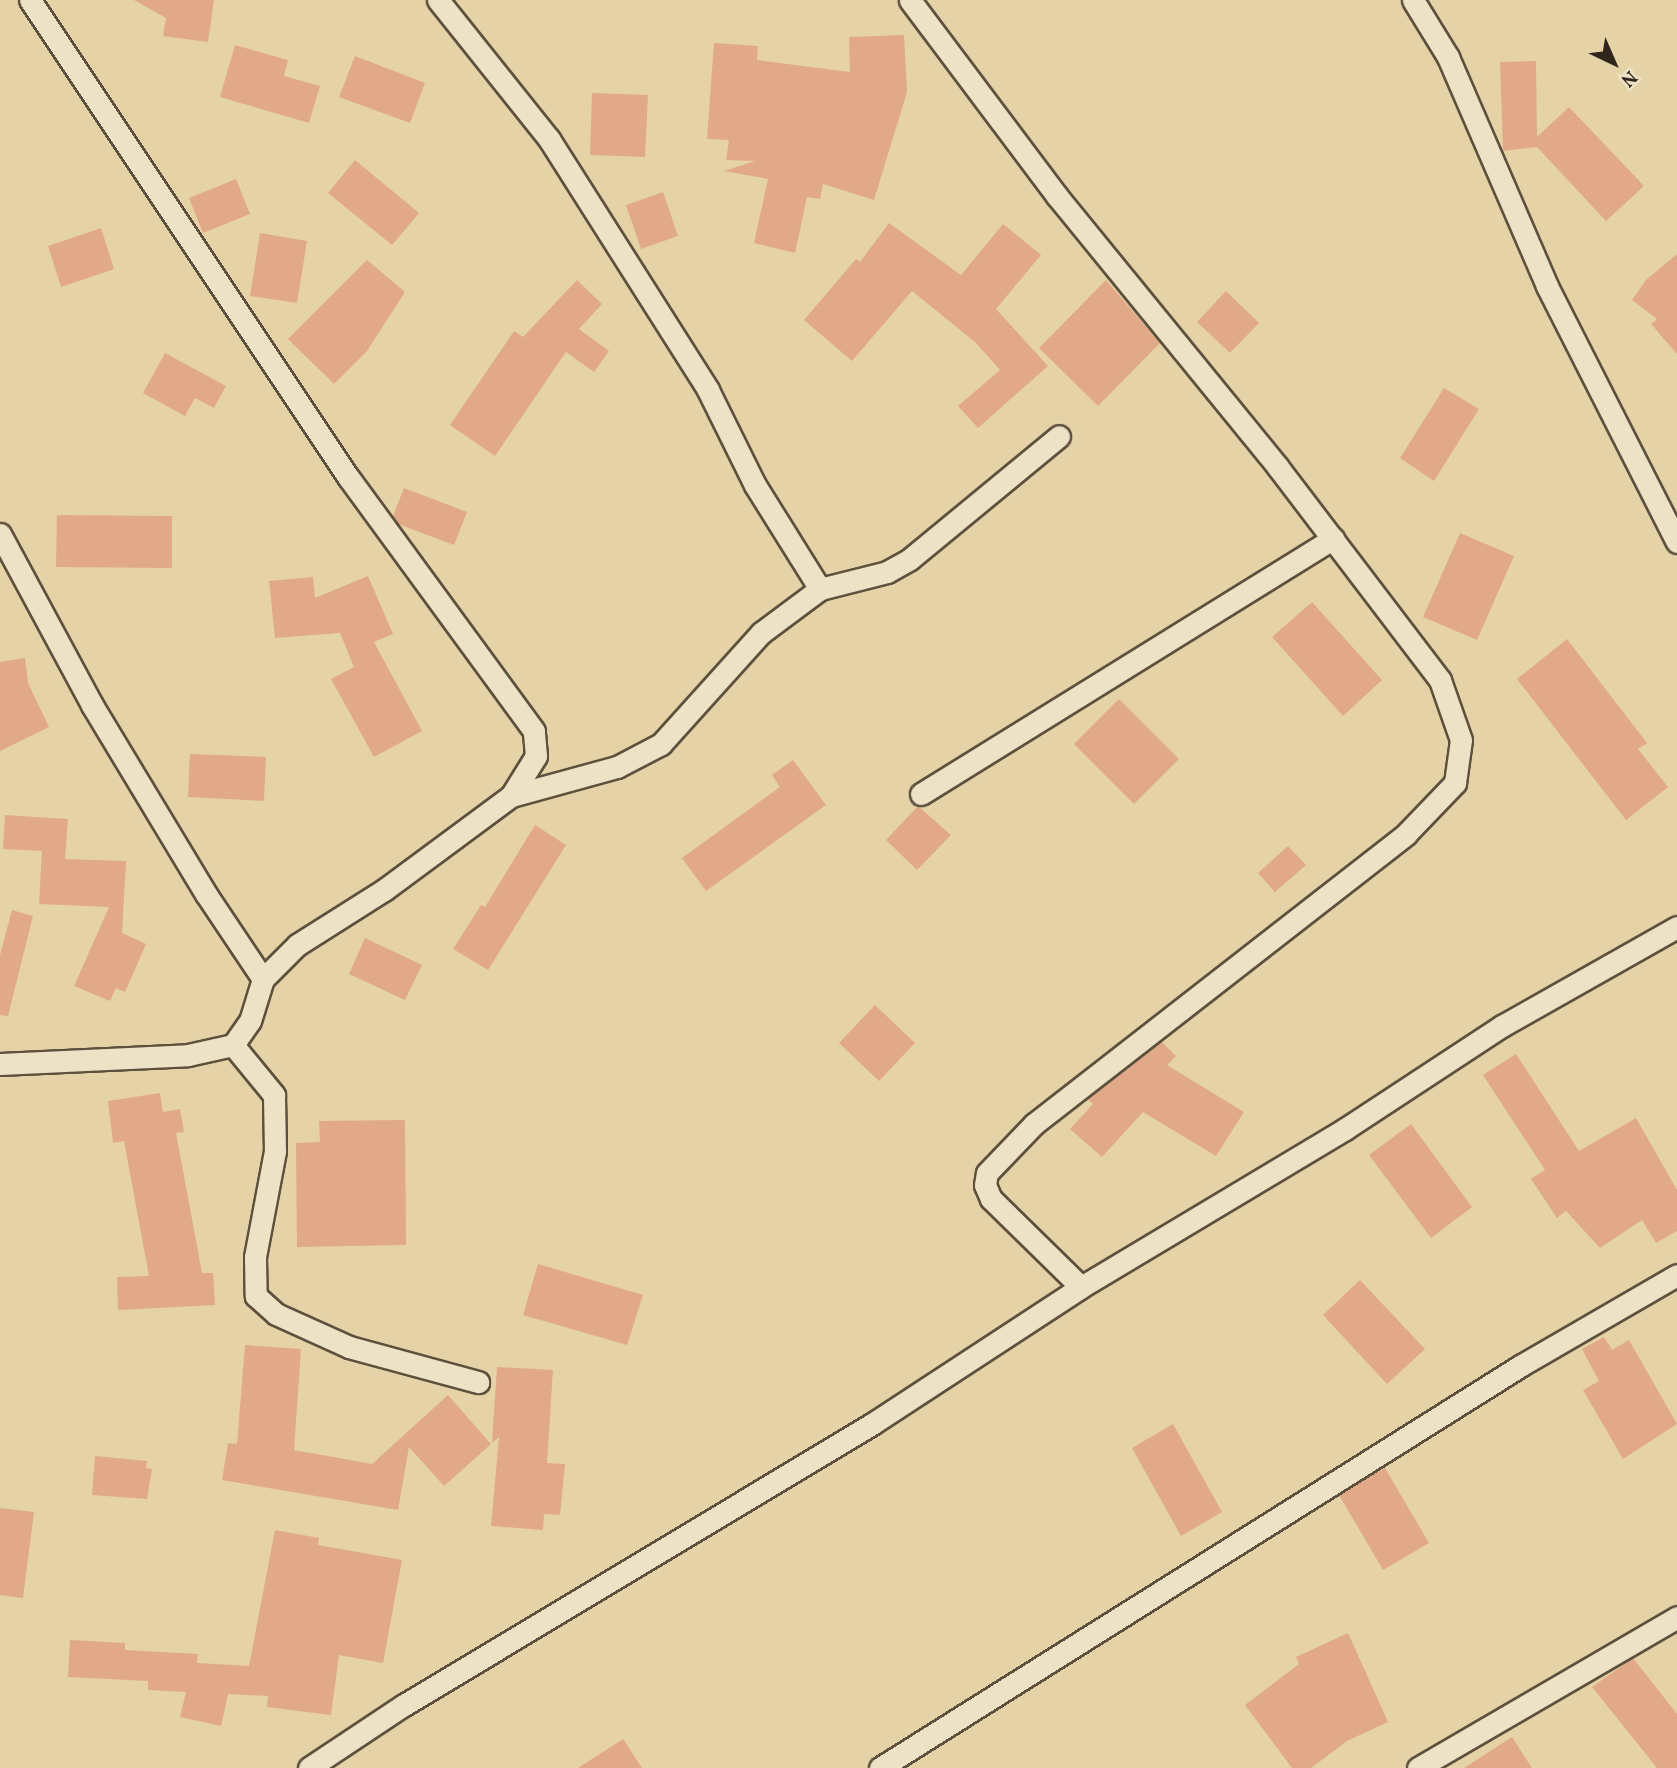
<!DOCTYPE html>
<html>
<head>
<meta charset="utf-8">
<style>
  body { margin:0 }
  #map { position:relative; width:1677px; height:1768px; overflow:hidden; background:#e5d3a7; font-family:Vollkorn,serif }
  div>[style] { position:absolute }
  .building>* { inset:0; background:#e1a988 }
  .roads { filter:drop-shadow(2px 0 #5d513e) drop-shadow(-2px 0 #5d513e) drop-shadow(0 2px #5d513e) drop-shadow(0 -2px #5d513e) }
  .minor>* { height:21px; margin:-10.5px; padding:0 10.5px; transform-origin:10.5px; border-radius:10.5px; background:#eee2c6 }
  span { translate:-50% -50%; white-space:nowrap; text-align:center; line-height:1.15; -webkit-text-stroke:5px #eee2c6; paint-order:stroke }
  .north { position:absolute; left:1579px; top:28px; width:70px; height:70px; -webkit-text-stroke:5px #eee2c6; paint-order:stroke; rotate:136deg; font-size:19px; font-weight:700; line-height:28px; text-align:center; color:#30261b }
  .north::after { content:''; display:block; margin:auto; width:24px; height:32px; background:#30261b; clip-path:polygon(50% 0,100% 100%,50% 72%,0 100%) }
</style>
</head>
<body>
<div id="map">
  <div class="building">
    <i style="clip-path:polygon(134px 0,214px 0,208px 42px,163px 36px,166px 18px)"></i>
    <i style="clip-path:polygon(904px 35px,907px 92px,874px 200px,823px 184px,820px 199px,807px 197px,795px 253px,754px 243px,768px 179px,724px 171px,755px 161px,726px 160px,729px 140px,707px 139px,714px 43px,758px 46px,757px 60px,850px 72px,849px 37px)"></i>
    <i style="clip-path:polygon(235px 45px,288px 60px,284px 76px,320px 86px,309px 123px,220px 97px)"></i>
    <i style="clip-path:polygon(355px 56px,425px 83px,410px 123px,339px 97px)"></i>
    <i style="clip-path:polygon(1536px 61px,1537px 137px,1569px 107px,1644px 186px,1606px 221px,1537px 147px,1503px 151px,1500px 62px)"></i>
    <i style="clip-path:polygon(592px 93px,648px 95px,645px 157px,590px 155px)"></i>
    <i style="clip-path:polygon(355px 160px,419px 213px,392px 245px,328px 193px)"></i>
    <i style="clip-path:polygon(236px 179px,250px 214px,203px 233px,189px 198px)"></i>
    <i style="clip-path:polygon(663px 192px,678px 236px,641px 249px,626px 205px)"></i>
    <i style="clip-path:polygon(889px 223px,961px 275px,1003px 224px,1041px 255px,996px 309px,1048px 366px,978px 428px,958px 406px,1000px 370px,975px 342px,912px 291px,852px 361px,804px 320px,856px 259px,860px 262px)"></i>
    <i style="clip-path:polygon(101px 228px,114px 269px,61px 287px,48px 246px)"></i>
    <i style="clip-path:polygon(260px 233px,307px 241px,297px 303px,250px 296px)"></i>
    <i style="clip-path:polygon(1677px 254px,1677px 354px,1651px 324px,1657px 319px,1632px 300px,1646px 280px)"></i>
    <i style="clip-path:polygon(367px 260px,405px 292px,367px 351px,334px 384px,288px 339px)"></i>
    <i style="clip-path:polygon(577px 280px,602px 304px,579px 329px,609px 351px,594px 372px,566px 352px,495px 456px,450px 425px,514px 331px,523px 337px)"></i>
    <i style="clip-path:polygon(1106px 280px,1160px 343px,1098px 406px,1039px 348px)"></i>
    <i style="clip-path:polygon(1226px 291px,1259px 323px,1230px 353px,1197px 322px)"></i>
    <i style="clip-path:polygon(165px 353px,226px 386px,214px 408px,195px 398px,185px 416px,143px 393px)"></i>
    <i style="clip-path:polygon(1444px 388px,1479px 409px,1434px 481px,1400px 458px)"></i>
    <i style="clip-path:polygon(404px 488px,467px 512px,454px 545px,398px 524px,393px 516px)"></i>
    <i style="clip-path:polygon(57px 515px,172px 516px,172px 568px,56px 567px)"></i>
    <i style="clip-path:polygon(1460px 533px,1514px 556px,1477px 640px,1423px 617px)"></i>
    <i style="clip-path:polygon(368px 576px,393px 634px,374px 642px,422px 731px,374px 757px,331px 679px,354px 667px,340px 633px,275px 638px,269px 581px,313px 577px,315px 598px)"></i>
    <i style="clip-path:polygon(1312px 602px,1382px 680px,1343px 716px,1272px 637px)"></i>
    <i style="clip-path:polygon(1567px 639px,1647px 743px,1638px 749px,1668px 787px,1626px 820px,1517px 679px)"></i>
    <i style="clip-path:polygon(25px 658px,28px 683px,49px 727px,0 751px,0 662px)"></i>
    <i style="clip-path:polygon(1119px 699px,1179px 759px,1134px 804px,1074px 744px)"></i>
    <i style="clip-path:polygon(190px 754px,266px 757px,264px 801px,188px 797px)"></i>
    <i style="clip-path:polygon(793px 760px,826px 805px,706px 891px,682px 858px,780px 787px,772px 775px)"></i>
    <i style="clip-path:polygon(918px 806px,951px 835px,917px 870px,886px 840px)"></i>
    <i style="clip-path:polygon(5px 815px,68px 819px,65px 859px,126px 861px,122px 933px,146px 944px,125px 992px,116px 988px,110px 1001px,74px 986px,109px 907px,39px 904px,42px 851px,3px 849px)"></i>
    <i style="clip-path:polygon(535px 825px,566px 845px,488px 970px,453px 949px,481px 905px,485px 907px)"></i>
    <i style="clip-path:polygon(1288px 846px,1306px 865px,1275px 892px,1258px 873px)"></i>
    <i style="clip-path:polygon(12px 910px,33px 916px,8px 1016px,0 1015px,0 955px)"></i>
    <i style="clip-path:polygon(365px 938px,422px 965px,405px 1000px,349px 974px)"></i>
    <i style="clip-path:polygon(875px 1005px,915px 1043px,879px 1081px,839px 1043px)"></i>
    <i style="clip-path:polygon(1161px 1041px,1176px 1056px,1167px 1065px,1244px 1112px,1216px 1156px,1143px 1112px,1102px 1157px,1070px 1129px,1093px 1104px,1088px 1099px)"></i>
    <i style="clip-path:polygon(1516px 1054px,1579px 1151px,1636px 1118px,1677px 1190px,1677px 1231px,1656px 1243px,1642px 1220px,1600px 1248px,1566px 1211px,1557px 1218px,1531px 1179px,1545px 1170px,1483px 1075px)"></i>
    <i style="clip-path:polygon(160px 1093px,163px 1112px,180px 1109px,184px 1132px,176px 1133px,202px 1273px,213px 1273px,215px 1305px,118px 1310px,117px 1277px,149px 1276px,124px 1141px,113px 1143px,108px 1101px)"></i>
    <i style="clip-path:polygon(405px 1120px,406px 1245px,297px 1247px,296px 1143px,320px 1142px,319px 1121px)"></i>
    <i style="clip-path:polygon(1411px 1124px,1472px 1207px,1431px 1238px,1369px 1155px)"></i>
    <i style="clip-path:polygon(538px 1264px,643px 1295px,627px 1345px,523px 1315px)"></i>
    <i style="clip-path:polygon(1360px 1280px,1425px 1349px,1387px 1384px,1323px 1315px)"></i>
    <i style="clip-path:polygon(1604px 1337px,1612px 1350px,1629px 1340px,1677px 1424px,1623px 1459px,1583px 1390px,1599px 1381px,1582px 1349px)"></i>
    <i style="clip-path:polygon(245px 1345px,301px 1349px,294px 1450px,372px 1464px,448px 1395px,491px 1444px,444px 1486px,409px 1447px,398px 1510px,222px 1480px,228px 1443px,237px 1444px)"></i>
    <i style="clip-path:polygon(497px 1367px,553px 1370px,547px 1463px,565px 1464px,560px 1515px,544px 1514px,543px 1530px,491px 1526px,499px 1437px,492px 1443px)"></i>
    <i style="clip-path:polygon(1173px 1424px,1222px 1512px,1181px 1536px,1132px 1448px)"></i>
    <i style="clip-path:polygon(95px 1456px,147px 1461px,146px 1468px,152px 1469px,147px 1499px,92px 1495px)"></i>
    <i style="clip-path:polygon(1385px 1468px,1429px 1543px,1383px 1570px,1339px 1495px)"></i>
    <i style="clip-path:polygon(0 1508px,34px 1512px,23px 1598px,0 1595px)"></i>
    <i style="clip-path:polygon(275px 1530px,319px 1538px,318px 1545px,402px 1560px,383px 1663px,339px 1655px,331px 1715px,267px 1707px,268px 1696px,228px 1694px,221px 1726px,180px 1717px,186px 1692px,148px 1690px,148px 1681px,68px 1677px,70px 1640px,125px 1643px,125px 1650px,198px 1654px,197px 1663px,249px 1666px)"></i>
    <i style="clip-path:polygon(1348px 1633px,1388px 1722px,1347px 1741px,1311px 1768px,1292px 1768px,1245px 1705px,1299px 1664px,1296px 1657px)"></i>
    <i style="clip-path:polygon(1633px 1658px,1677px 1714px,1677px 1768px,1657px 1768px,1592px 1687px)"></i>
    <i style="clip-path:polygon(1512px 1737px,1532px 1768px,1464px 1768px)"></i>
    <i style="clip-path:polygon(623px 1739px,642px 1768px,578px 1768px)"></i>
  </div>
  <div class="roads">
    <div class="minor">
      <i style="left:438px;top:0;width:178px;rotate:51.4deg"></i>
      <i style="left:549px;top:139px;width:297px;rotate:57.6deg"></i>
      <i style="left:708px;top:390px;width:106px;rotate:63.7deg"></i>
      <i style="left:755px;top:485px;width:123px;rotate:58deg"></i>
      <i style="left:1413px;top:0;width:67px;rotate:58.4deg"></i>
      <i style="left:1448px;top:57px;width:249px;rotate:66.6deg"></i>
      <i style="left:1547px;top:286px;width:287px;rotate:63.1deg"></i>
      <i style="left:0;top:534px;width:194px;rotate:61.7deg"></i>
      <i style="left:92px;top:705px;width:221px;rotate:58.9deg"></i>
      <i style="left:206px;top:894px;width:102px;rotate:56.2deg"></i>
      <i style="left:921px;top:794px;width:485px;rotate:-31.8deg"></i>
      <i style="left:511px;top:796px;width:110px;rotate:-15.3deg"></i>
      <i style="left:617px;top:767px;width:50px;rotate:-27.6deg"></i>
      <i style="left:661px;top:744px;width:149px;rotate:-48deg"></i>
      <i style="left:761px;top:633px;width:74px;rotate:-36.7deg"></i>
      <i style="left:820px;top:589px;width:69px;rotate:-14.2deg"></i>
      <i style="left:887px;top:572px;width:26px;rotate:-29deg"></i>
      <i style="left:910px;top:559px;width:193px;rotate:-39.5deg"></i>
      <i style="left:233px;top:1045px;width:65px;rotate:50.6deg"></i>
      <i style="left:274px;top:1095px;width:56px;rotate:89deg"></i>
      <i style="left:275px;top:1151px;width:108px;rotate:100.7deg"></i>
      <i style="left:255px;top:1257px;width:39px;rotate:89deg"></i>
      <i style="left:256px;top:1296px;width:27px;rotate:42deg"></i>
      <i style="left:276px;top:1314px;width:80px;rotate:24.3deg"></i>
      <i style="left:349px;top:1347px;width:134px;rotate:15.2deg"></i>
      <i style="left:0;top:1064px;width:188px;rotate:-2.7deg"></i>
      <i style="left:188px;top:1055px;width:46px;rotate:-12.5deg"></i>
      <i style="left:233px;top:1045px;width:29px;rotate:-55deg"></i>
      <i style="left:250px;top:1021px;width:44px;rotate:-72.8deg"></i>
      <i style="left:263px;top:979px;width:48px;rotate:-45deg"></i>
      <i style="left:297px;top:945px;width:103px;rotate:-32.3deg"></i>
      <i style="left:384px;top:890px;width:158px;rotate:-36.5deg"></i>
      <i style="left:511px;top:796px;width:47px;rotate:-58deg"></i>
      <i style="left:536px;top:756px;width:25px;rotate:-95deg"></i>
      <i style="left:534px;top:731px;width:315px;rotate:-126.2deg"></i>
      <i style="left:348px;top:477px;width:573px;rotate:-123.69deg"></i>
      <i style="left:1081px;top:1287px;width:308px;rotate:-30.9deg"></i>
      <i style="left:1345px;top:1129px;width:188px;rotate:-33.3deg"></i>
      <i style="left:1502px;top:1026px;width:201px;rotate:-29.5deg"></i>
      <i style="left:309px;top:1768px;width:114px;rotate:-33.6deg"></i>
      <i style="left:404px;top:1705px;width:546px;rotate:-30.98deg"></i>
      <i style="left:872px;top:1424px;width:250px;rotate:-33.2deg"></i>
      <i style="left:1081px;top:1287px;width:126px;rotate:-135.6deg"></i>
      <i style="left:991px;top:1199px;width:15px;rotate:-113deg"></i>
      <i style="left:985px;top:1185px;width:12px;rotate:-81deg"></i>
      <i style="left:987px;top:1173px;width:68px;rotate:-46.2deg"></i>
      <i style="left:1034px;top:1124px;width:472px;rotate:-37.9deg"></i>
      <i style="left:1406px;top:834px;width:71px;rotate:-46.1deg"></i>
      <i style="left:1455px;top:783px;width:43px;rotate:-82.1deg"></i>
      <i style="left:1461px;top:740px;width:64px;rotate:-109.3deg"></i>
      <i style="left:1440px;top:680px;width:268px;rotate:-127.3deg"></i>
      <i style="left:1278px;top:467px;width:350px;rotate:-129.2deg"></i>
      <i style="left:1057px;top:196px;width:245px;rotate:-126.9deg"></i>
      <i style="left:880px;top:1768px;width:756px;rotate:-32.13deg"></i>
      <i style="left:1520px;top:1366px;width:181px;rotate:-30.1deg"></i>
      <i style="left:1418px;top:1768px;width:300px;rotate:-30.2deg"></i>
    </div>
  </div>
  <div class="north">N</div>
</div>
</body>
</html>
